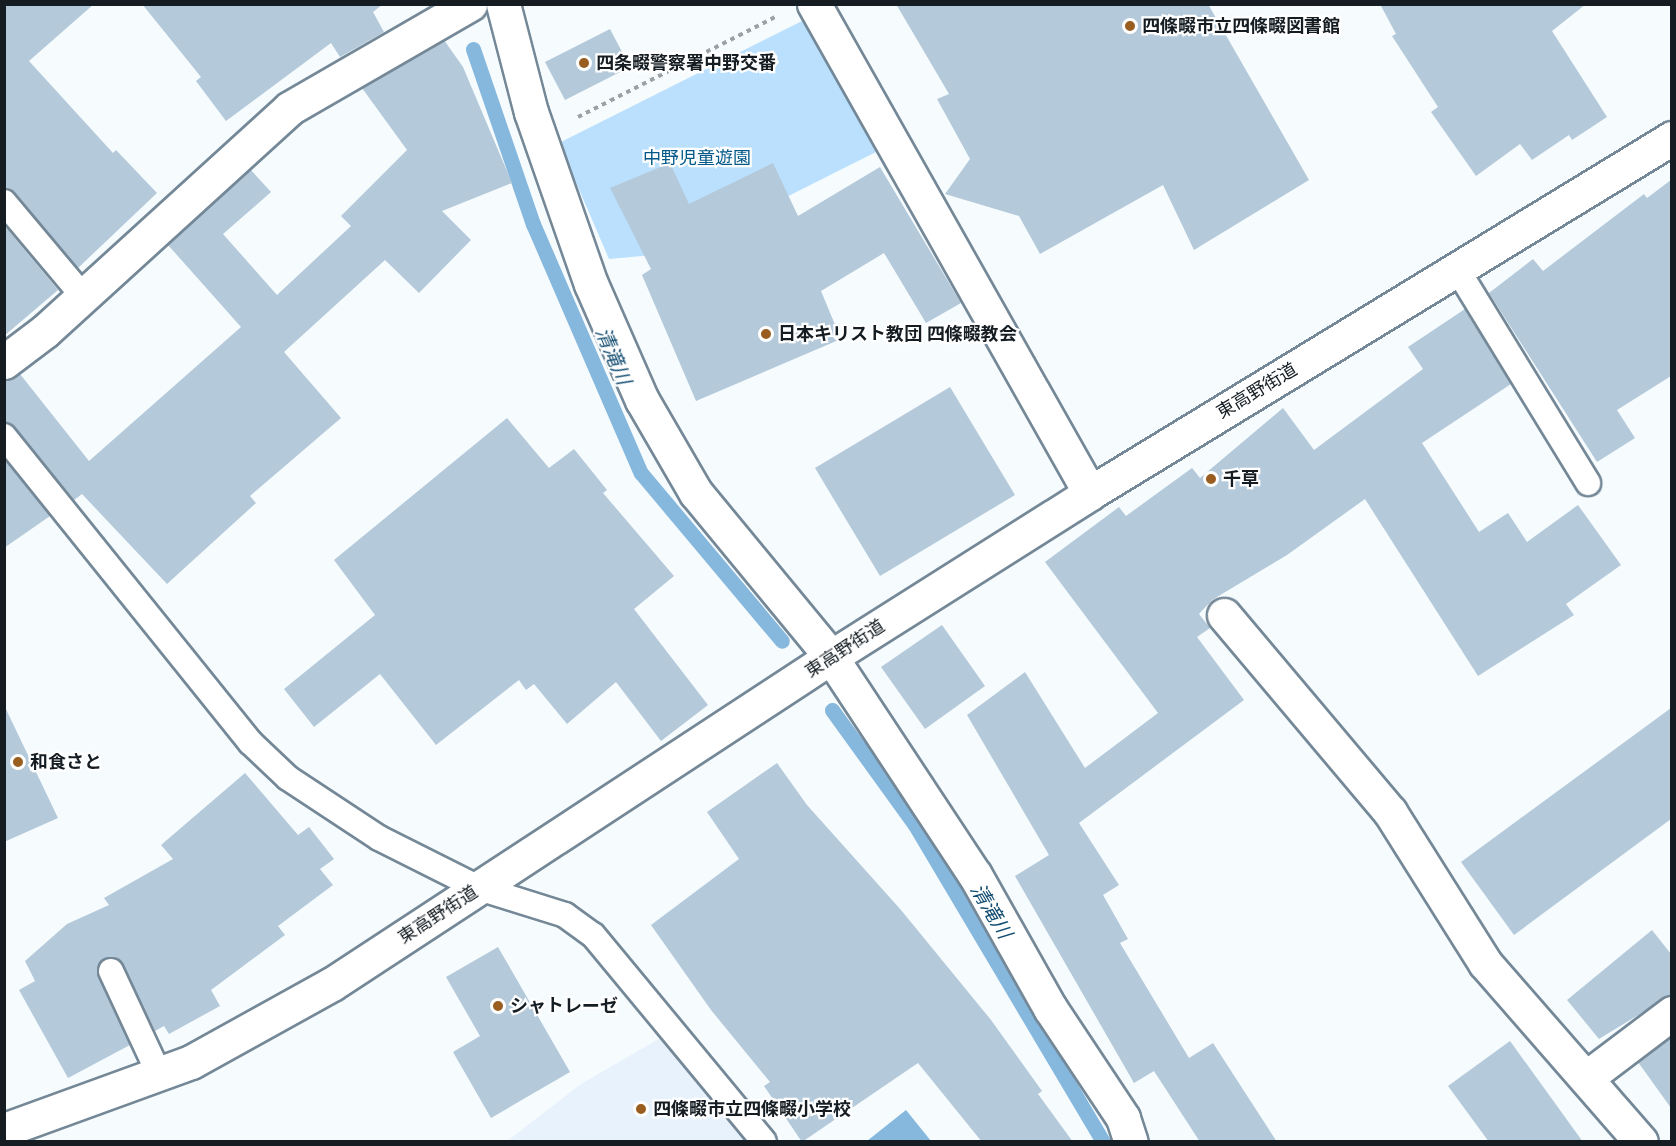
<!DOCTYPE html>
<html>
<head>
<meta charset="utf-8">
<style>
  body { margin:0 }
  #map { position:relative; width:1676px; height:1146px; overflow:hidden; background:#f6fbfe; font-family:"Nunito Sans","Noto Sans JP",sans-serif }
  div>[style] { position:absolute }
  .built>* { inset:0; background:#e7f2fc }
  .green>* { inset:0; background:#bae0fe }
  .water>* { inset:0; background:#86b8de }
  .stream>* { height:15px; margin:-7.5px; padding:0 7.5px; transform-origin:7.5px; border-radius:7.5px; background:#86b8de }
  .building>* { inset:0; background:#b4c9da }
  .path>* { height:4px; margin-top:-2px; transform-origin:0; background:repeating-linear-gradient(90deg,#9ba1a5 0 4.5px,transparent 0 9px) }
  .roads { filter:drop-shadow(2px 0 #748897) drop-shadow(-2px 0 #748897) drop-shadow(0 2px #748897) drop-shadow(0 -2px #748897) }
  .service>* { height:24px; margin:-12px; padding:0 12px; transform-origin:12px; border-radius:12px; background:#fff }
  .minor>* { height:33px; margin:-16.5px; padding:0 16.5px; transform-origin:16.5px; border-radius:16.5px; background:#fff }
  .tertiary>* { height:33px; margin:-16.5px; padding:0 16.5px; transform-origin:16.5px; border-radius:16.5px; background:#fff }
  .dots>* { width:16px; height:16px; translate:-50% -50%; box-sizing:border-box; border:3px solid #fff; border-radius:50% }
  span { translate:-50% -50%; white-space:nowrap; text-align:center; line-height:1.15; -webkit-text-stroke:4.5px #fff; paint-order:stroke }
  .poi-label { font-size:18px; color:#151d23; font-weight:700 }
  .left { translate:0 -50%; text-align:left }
  .park-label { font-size:18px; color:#015989 }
  .street-label { font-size:18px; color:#151d23 }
  .water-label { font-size:20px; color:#124c71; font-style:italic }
  .frame { position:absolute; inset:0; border:6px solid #151d23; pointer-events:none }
</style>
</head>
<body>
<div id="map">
  <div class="built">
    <i style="clip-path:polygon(669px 1033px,761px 1142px,506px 1142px,581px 1084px)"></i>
  </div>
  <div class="green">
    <i style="clip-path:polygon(804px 20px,876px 152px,675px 253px,609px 259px,559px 143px)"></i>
  </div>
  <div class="water">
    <i style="clip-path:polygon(906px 1110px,931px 1141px,867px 1141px)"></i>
  </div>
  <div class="stream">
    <i style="left:473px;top:49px;width:185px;rotate:71.1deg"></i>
    <i style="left:533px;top:224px;width:271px;rotate:66.6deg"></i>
    <i style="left:641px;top:473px;width:219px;rotate:50deg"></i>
    <i style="left:832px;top:710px;width:142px;rotate:54.2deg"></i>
    <i style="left:915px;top:825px;width:369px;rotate:59.3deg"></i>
  </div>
  <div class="building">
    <i style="clip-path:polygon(4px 4px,94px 4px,29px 61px,113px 153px,116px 150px,157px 193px,78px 268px,15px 193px,4px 188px)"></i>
    <i style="clip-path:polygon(142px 4px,383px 4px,373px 12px,384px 32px,340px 57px,331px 43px,226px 121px,196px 81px,201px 77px)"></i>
    <i style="clip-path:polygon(896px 4px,1208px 4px,1309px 180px,1194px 250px,1163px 185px,1040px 254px,1019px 216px,945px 194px,970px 159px,937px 99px,949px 94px)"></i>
    <i style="clip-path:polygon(1380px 4px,1586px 4px,1552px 31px,1607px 117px,1572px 140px,1569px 135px,1532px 160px,1520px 144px,1476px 176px,1431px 112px,1438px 107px,1392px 36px,1396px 34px)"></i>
    <i style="clip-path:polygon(610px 29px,630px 67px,565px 100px,545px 62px)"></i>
    <i style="clip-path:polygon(444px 40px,463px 67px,512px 183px,442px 211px,471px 240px,419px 293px,385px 260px,284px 352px,341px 418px,250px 496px,256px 503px,167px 584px,82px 494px,74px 500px,15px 427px,4px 422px,4px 380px,20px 374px,89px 461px,241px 327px,168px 245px,250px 169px,271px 192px,223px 234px,277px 295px,351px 226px,341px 216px,407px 150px,362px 88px)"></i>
    <i style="clip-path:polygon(670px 163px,689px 204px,773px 163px,798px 216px,880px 167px,961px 303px,926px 323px,884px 253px,821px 291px,841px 339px,696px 401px,642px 275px,651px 269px,610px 188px)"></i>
    <i style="clip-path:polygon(1671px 180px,1671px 376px,1617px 410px,1635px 438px,1597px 462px,1489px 293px,1533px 259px,1543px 271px,1644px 194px,1647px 198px)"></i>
    <i style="clip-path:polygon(4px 225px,58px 290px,4px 336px)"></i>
    <i style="clip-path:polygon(1465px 309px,1511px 384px,1422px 443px,1479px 532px,1508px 513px,1527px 542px,1578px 505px,1621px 565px,1566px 604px,1574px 615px,1478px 676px,1365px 499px,1287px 555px,1212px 600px,1199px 614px,1210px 628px,1197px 637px,1244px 700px,1079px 823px,1119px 885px,1103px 895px,1128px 939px,1120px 943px,1189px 1058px,1213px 1043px,1277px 1142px,1200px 1142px,1154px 1071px,1134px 1083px,1015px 876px,1049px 855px,967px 715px,1025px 672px,1085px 768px,1158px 713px,1045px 562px,1119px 507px,1126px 516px,1192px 468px,1200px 478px,1283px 408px,1314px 450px,1423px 369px,1408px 347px)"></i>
    <i style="clip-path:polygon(950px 387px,1015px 495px,880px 576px,815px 468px)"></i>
    <i style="clip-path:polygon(507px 418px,549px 468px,574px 449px,607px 490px,603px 493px,674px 576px,634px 609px,708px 705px,661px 741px,616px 682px,567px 724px,534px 684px,526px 690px,519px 680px,436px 745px,380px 674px,314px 727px,284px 689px,375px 615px,334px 560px)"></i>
    <i style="clip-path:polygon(4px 459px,50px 516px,4px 548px)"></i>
    <i style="clip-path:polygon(942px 625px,985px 686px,925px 729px,881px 667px)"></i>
    <i style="clip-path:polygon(4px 705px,58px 818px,4px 842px)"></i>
    <i style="clip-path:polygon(1671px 708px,1671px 819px,1514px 935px,1461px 862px)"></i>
    <i style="clip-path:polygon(777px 763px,807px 805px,901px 910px,991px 1020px,1042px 1091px,1038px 1094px,1073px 1142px,982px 1142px,918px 1063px,802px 1142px,764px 1086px,770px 1082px,711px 1010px,651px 925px,739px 859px,707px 812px)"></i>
    <i style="clip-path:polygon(245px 773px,298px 835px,309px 827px,334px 859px,320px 869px,333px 885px,278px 926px,285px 935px,211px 990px,220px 1006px,169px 1034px,164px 1026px,155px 1031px,120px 960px,104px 958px,97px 969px,98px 976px,130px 1045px,68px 1078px,19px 990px,35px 981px,25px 961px,67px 924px,109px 905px,104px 898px,173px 859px,161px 845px)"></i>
    <i style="clip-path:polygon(1652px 930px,1671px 954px,1671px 995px,1599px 1039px,1567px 1000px)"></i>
    <i style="clip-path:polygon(498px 947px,570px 1072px,491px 1118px,453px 1052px,480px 1036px,446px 977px)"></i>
    <i style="clip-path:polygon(1671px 1037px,1671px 1108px,1638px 1062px)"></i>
    <i style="clip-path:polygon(1510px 1041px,1583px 1142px,1489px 1142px,1448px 1086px)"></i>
  </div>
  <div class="path">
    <i style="left:578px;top:117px;width:221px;rotate:-26.9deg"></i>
  </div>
  <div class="roads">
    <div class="service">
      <i style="left:4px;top:202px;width:123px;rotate:50deg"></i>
      <i style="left:1457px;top:269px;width:251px;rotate:58.5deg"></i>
      <i style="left:4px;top:436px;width:393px;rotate:51.2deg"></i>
      <i style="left:250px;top:742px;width:52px;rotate:43.5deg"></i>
      <i style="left:288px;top:778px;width:109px;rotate:33.4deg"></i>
      <i style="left:379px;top:838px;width:112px;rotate:26.6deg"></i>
      <i style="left:479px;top:888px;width:90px;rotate:17.4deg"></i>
      <i style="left:565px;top:915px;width:34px;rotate:36deg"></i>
      <i style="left:593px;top:935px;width:268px;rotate:50.4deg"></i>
      <i style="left:111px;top:971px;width:114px;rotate:65deg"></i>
    </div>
    <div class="minor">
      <i style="left:503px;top:4px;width:112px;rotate:75.5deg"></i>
      <i style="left:531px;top:112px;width:182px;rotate:70.8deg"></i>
      <i style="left:591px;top:284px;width:127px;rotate:66.3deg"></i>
      <i style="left:642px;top:400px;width:108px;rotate:59.9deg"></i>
      <i style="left:696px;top:493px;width:212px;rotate:50.5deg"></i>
      <i style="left:831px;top:657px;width:261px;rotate:56.6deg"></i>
      <i style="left:975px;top:875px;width:153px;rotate:60.6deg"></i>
      <i style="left:1050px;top:1008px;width:132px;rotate:56.4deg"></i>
      <i style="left:1123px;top:1118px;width:25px;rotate:72deg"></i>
      <i style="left:814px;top:4px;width:562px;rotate:60.56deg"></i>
      <i style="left:4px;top:362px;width:51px;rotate:-37.1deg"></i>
      <i style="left:45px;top:331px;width:331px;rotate:-42.3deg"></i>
      <i style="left:290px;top:108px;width:208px;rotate:-30deg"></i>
      <i style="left:1224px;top:615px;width:258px;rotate:49.9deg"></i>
      <i style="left:1390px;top:812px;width:178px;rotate:57.8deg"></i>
      <i style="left:1485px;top:963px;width:237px;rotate:48.9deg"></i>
      <i style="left:1586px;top:1078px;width:108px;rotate:-37.1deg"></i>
    </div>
    <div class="tertiary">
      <i style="left:4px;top:1130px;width:199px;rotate:-20deg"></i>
      <i style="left:191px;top:1062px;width:161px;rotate:-29deg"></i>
      <i style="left:332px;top:984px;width:597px;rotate:-33.24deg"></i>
      <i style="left:831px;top:657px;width:307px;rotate:-32.3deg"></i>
      <i style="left:1090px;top:493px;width:682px;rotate:-31.38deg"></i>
    </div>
  </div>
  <div class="dots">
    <i style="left:1130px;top:26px;background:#995d1f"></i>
    <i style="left:584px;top:63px;background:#995d1f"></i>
    <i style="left:766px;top:334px;background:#995d1f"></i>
    <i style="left:1211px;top:479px;background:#995d1f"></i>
    <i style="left:18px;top:762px;background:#995d1f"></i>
    <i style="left:498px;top:1006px;background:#995d1f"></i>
    <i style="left:641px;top:1109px;background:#995d1f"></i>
  </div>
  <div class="poi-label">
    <span class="left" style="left:1142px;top:26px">四條畷市立四條畷図書館</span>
    <span class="left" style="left:596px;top:63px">四条畷警察署中野交番</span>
    <span class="left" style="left:778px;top:334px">日本キリスト教団 四條畷教会</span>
    <span class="left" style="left:1223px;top:479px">千草</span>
    <span class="left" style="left:30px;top:762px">和食さと</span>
    <span class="left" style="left:510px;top:1006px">シャトレーゼ</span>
    <span class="left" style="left:653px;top:1109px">四條畷市立四條畷小学校</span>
  </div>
  <div class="park-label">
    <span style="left:697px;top:158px">中野児童遊園</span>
  </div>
  <div class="street-label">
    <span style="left:1257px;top:391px;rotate:-31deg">東高野街道</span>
    <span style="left:845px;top:649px;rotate:-33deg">東高野街道</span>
    <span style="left:438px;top:915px;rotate:-33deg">東高野街道</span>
  </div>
  <div class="water-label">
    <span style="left:613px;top:356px;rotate:67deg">清滝川</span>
    <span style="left:991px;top:911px;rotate:59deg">清滝川</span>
  </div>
  <div class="frame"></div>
</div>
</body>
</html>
